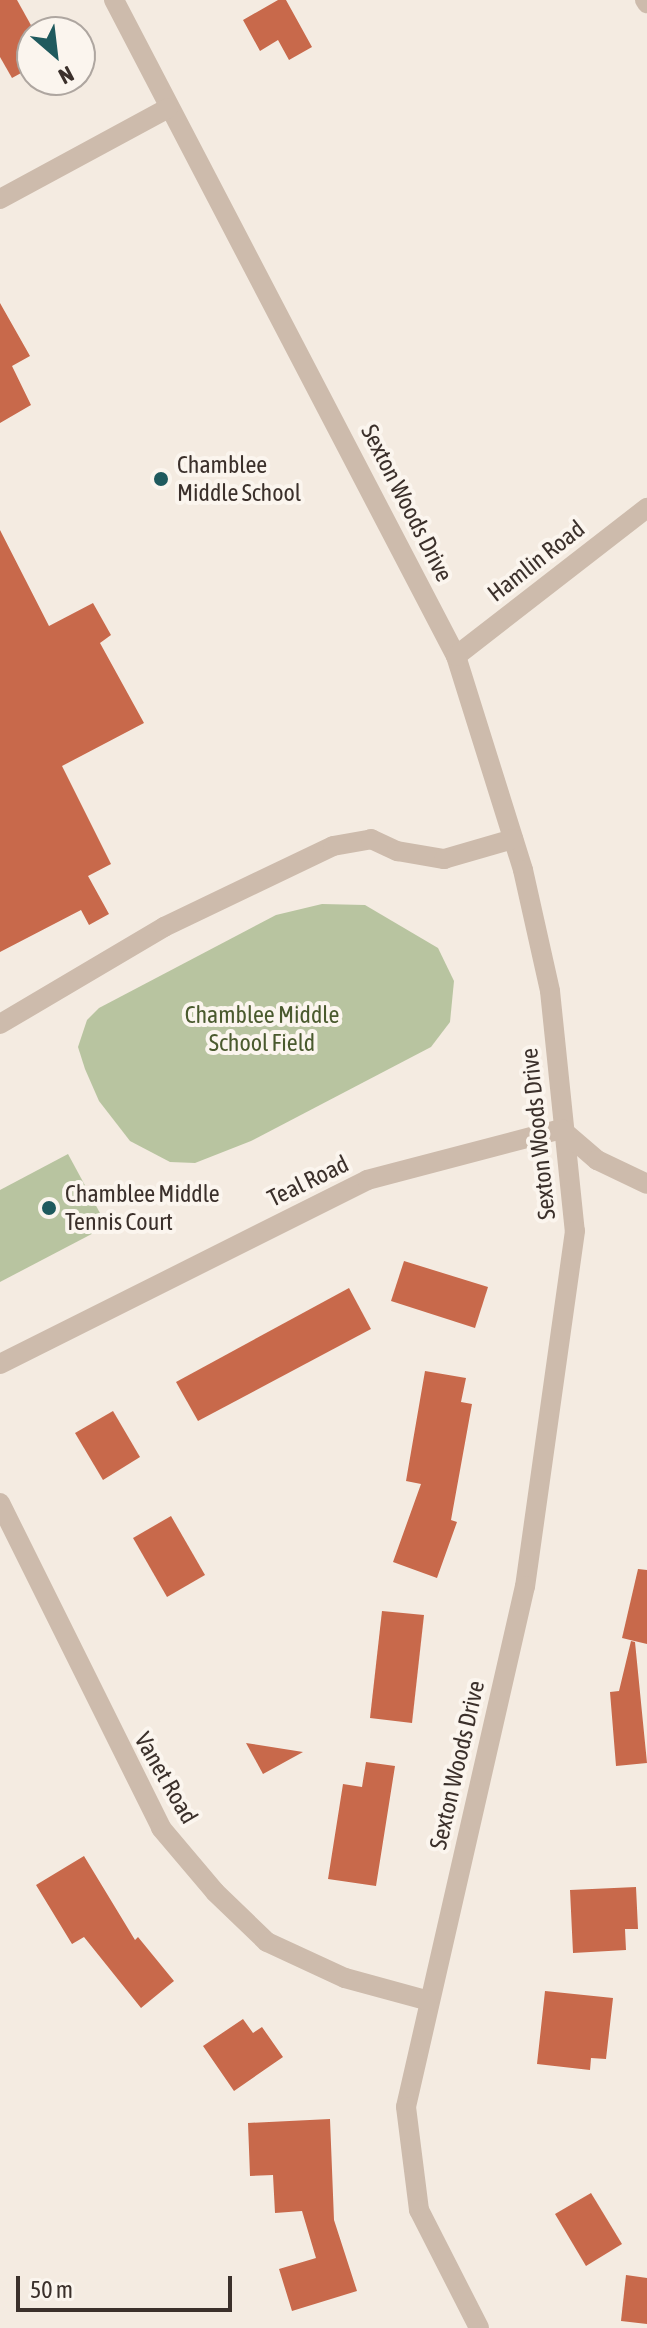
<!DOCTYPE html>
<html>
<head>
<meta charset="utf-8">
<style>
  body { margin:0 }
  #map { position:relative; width:647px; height:2328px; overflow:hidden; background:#f4ebe1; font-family:"Asap Condensed",sans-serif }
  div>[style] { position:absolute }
  .green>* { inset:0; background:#b8c4a0 }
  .building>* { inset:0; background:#c8694b }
  .minor>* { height:20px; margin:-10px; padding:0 10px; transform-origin:10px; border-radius:10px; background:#cdbbac }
  .dots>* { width:22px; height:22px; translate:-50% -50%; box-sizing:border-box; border:4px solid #fbf5ee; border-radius:50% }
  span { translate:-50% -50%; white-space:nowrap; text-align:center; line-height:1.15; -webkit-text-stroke:8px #fbf5ee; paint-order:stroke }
  .poi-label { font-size:24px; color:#3b302b }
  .left { translate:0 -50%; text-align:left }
  .street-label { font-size:24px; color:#3b302b }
  .park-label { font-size:24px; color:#4a5a2e }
  .north { position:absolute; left:16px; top:16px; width:80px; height:80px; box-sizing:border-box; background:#fbf5ee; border:2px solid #aea6a0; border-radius:50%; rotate:152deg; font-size:22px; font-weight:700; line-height:32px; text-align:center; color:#3b302b }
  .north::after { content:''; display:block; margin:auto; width:28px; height:36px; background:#1f5a5e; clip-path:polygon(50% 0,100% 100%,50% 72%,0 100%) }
  .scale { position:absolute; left:16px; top:2276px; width:216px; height:36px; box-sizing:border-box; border:4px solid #3b302b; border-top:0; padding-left:10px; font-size:24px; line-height:28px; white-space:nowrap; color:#3b302b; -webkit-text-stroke:6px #fbf5ee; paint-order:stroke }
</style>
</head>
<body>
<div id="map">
  <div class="green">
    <i style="clip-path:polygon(322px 904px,365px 905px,438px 948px,454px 981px,450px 1022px,431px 1047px,251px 1141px,195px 1163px,170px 1162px,130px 1141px,99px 1101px,85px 1069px,78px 1047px,87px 1020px,99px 1008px,276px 915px)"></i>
    <i style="clip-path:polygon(68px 1154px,107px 1226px,0 1282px,0 1190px)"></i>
  </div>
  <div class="building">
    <i style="clip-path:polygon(0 0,17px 0,32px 27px,32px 67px,12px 78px,0 57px)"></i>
    <i style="clip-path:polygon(278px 0,286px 0,312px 47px,289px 60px,278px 40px,260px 51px,243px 20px)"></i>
    <i style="clip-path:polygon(0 303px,30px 356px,12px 366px,31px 405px,0 423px)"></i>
    <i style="clip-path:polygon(0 530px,49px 626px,93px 603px,111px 635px,100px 643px,144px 723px,62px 766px,111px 864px,88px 876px,109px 914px,89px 925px,81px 910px,0 952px)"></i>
    <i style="clip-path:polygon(404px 1261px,488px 1287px,475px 1328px,391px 1301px)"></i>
    <i style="clip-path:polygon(349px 1288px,371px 1329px,198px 1421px,176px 1382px)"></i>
    <i style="clip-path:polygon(425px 1371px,466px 1378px,461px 1402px,472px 1404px,451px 1520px,457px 1522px,437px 1578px,393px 1562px,421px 1484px,406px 1481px)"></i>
    <i style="clip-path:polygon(113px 1411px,140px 1457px,103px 1480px,75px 1433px)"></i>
    <i style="clip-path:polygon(171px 1516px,205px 1575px,167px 1597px,133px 1538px)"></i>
    <i style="clip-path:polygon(638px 1569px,647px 1570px,647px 1644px,622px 1638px)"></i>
    <i style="clip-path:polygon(382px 1611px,424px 1615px,412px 1723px,370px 1718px)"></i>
    <i style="clip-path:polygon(631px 1641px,635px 1642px,647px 1763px,616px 1766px,610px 1692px,619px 1691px)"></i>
    <i style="clip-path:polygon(246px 1743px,303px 1752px,263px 1774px)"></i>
    <i style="clip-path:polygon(366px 1762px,395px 1766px,376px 1886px,328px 1879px,343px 1784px,362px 1787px)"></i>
    <i style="clip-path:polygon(84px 1856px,135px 1940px,138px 1937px,174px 1981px,141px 2008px,84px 1937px,72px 1944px,36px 1885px)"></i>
    <i style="clip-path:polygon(636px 1887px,638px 1929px,625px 1929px,626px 1950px,573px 1953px,570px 1890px)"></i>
    <i style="clip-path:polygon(545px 1991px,613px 1998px,606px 2059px,591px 2058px,590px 2070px,537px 2064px)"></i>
    <i style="clip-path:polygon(243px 2019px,253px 2033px,262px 2027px,283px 2057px,234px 2091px,203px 2046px)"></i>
    <i style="clip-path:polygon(330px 2119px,334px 2220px,357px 2291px,292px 2311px,279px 2269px,316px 2258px,302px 2211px,275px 2213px,273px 2175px,250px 2176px,248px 2123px)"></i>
    <i style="clip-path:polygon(591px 2193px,622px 2244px,586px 2266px,555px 2214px)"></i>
    <i style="clip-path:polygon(626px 2275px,647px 2278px,647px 2324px,621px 2321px)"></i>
  </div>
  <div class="minor">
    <i style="left:114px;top:0;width:740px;rotate:62.47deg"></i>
    <i style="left:456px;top:656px;width:224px;rotate:72.6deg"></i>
    <i style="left:523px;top:870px;width:124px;rotate:77.4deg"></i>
    <i style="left:550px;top:991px;width:241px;rotate:84.1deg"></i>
    <i style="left:575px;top:1231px;width:359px;rotate:98deg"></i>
    <i style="left:525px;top:1586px;width:534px;rotate:102.87deg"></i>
    <i style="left:406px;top:2107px;width:104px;rotate:82.8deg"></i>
    <i style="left:419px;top:2210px;width:132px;rotate:63deg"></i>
    <i style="left:645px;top:0;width:4px;rotate:56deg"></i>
    <i style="left:0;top:199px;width:191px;rotate:-28.4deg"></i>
    <i style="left:456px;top:656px;width:242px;rotate:-37.8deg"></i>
    <i style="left:0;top:1024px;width:191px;rotate:-30.6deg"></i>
    <i style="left:164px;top:927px;width:187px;rotate:-25.6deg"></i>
    <i style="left:333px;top:846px;width:39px;rotate:-10deg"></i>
    <i style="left:371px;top:839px;width:29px;rotate:25deg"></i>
    <i style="left:397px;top:851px;width:48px;rotate:9.7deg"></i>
    <i style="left:444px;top:859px;width:72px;rotate:-16.2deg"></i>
    <i style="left:0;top:1364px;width:411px;rotate:-26.6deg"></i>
    <i style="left:367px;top:1180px;width:201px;rotate:-14.7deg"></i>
    <i style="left:561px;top:1129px;width:48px;rotate:40.7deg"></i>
    <i style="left:597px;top:1160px;width:55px;rotate:25.6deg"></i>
    <i style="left:0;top:1503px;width:363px;rotate:63.6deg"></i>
    <i style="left:161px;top:1828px;width:84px;rotate:49.8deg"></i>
    <i style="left:215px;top:1892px;width:72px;rotate:43.9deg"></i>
    <i style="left:267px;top:1942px;width:86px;rotate:24.8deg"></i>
    <i style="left:345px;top:1978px;width:87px;rotate:15.3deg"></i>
  </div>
  <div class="dots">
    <i style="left:161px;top:479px;background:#1f5a5e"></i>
    <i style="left:49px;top:1208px;background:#1f5a5e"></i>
  </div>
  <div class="poi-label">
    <span class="left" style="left:177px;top:479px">Chamblee<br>Middle School</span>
    <span class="left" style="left:65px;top:1208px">Chamblee Middle<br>Tennis Court</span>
  </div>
  <div class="street-label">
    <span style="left:407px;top:503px;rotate:63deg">Sexton Woods Drive</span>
    <span style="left:536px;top:561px;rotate:-38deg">Hamlin Road</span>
    <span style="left:538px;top:1134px;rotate:-96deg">Sexton Woods Drive</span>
    <span style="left:308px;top:1181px;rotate:-26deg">Teal Road</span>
    <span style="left:457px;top:1765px;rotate:-77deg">Sexton Woods Drive</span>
    <span style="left:166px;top:1778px;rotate:60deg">Vanet Road</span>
  </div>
  <div class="park-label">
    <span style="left:262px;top:1029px">Chamblee Middle<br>School Field</span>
  </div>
  <div class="north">N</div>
  <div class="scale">50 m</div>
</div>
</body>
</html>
